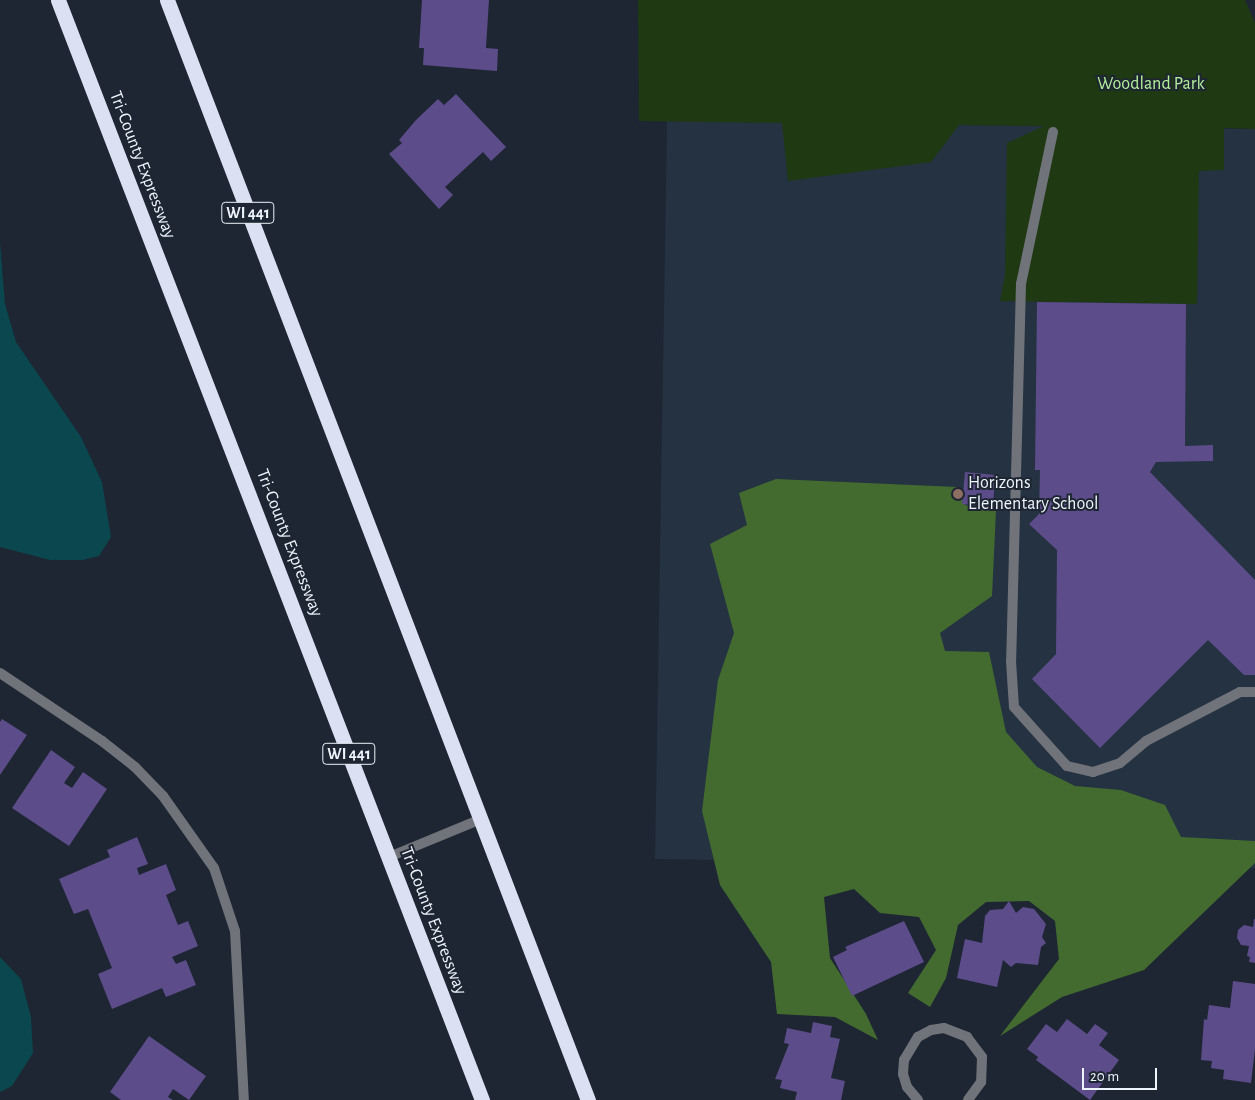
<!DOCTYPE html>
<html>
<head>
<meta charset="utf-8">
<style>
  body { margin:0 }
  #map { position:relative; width:1255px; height:1100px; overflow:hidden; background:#1d2632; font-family:"Alegreya Sans",sans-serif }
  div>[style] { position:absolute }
  .built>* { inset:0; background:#243242 }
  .green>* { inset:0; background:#1f3912 }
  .forest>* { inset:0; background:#436b30 }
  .water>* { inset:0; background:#0b474f }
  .building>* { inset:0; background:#5c4c89 }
  .service>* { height:10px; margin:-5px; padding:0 5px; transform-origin:5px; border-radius:5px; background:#71737a }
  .minor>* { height:10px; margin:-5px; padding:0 5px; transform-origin:5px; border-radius:5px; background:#71737a }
  .motorway>* { height:15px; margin:-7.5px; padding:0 7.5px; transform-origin:7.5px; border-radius:7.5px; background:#dbe1f3 }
  .dots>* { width:14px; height:14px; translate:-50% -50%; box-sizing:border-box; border:2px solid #1d2632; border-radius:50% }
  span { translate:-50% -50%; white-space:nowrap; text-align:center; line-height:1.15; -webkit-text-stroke:4px #1d2632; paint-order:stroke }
  .shield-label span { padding:1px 4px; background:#1d2632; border:1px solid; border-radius:4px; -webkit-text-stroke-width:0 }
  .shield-label { font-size:16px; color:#eef4fc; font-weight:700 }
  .park-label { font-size:18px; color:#b4ef9a }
  .street-label { font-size:18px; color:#eef4fc }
  .poi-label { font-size:18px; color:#eef4fc }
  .left { translate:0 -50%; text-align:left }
  .scale { position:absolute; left:1082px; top:1068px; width:75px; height:22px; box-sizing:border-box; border:2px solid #eef4fc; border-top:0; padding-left:6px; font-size:15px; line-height:18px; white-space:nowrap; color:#eef4fc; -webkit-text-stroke:4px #1d2632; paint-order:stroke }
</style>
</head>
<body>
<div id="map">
  <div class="built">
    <i style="clip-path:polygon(667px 121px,1255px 129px,1255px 868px,655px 859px)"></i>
  </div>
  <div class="green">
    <i style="clip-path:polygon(638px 0,1245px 0,1255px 23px,1255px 129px,1224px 128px,1224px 170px,1199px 171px,1197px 304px,1000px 301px,1005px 275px,1007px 143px,1044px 126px,959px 125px,931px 162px,788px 181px,782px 123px,639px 121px)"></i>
  </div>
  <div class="forest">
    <i style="clip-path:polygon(776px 479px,957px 487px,965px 505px,996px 511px,992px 596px,940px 633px,945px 651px,989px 652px,1006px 732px,1037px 767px,1075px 786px,1121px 790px,1165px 805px,1181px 837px,1255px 841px,1255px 863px,1144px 970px,1062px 997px,1000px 1036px,1059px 959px,1055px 921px,1029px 901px,986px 902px,958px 925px,946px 978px,930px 1007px,908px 993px,936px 950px,919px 917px,880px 913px,854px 889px,824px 897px,830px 958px,866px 1014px,878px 1040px,835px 1017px,777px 1014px,771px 962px,720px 885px,702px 811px,718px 680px,734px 633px,710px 544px,747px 525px,739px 493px)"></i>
  </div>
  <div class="water">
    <i style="clip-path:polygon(0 242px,5px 304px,16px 342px,81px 437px,102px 482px,111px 537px,99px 556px,83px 560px,50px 560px,0 547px)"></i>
    <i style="clip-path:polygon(0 957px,21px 979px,31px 1017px,33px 1053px,12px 1086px,0 1092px)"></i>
  </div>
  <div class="building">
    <i style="clip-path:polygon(422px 0,489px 0,486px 48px,498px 49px,497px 71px,423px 65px,424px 48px,419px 48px)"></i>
    <i style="clip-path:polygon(456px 94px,506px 147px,491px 161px,483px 152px,445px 187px,453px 195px,439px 209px,389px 154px,402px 143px,399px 140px,416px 120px,438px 99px,444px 105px)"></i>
    <i style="clip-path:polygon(1037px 302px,1186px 304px,1185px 446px,1213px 445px,1213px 461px,1156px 462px,1150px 472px,1255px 580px,1255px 675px,1244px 675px,1208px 640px,1100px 748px,1032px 679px,1056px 654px,1057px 550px,1029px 524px,1039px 514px,1040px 470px,1035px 470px)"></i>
    <i style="clip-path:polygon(965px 472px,995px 475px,993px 507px,962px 504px)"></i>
    <i style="clip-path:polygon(2px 719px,27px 735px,0 775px,0 722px)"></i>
    <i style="clip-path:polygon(51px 750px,75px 767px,64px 783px,72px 788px,83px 772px,107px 789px,69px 846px,12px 808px)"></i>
    <i style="clip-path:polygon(137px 837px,148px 864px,137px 868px,139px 875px,166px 864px,176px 890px,166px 895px,178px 925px,188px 921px,198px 946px,172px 957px,176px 964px,186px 960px,196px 985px,166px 997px,162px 988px,112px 1009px,98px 974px,112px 968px,88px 909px,74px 914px,59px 879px,110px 857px,107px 850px)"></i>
    <i style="clip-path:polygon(1009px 901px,1016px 913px,1023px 907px,1034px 909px,1046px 924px,1042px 937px,1046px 943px,1041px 947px,1038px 965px,1016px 963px,1011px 967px,1003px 960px,997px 987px,957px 978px,965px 939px,982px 943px,985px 916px,990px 910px,1003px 909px)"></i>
    <i style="clip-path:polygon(1254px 919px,1255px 919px,1255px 963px,1249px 962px,1250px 957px,1247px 956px,1249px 946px,1241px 945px,1237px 938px,1238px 930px,1244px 925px,1253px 927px)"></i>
    <i style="clip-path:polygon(904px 921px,924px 962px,852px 996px,833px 957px,847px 950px,845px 947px)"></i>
    <i style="clip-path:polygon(1233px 981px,1255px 984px,1255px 1049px,1251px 1083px,1223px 1079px,1224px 1070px,1211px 1068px,1212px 1061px,1201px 1060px,1204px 1019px,1207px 1020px,1209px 1005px,1230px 1008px)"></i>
    <i style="clip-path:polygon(1067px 1019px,1087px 1034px,1095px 1024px,1108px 1033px,1099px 1045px,1119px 1060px,1090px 1100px,1036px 1060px,1038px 1057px,1027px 1049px,1046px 1024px,1057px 1032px)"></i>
    <i style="clip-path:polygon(813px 1022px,832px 1026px,830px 1037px,840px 1039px,831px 1078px,845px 1081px,841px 1100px,795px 1100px,797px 1092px,780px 1088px,782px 1080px,775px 1079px,789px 1044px,784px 1043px,787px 1028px,811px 1033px)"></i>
    <i style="clip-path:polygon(149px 1036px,206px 1076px,189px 1100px,173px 1089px,168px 1097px,173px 1100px,121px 1100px,110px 1092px)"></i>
  </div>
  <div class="service">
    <i style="left:1053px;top:132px;width:155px;rotate:101.9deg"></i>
    <i style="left:1021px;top:284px;width:377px;rotate:91.5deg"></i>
    <i style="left:1011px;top:661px;width:46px;rotate:86.3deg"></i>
    <i style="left:1014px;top:707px;width:79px;rotate:48.1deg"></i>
    <i style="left:1067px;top:766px;width:27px;rotate:13deg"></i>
    <i style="left:1093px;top:772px;width:28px;rotate:-18deg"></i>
    <i style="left:1120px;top:763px;width:34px;rotate:-40deg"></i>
    <i style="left:1146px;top:741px;width:106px;rotate:-27.5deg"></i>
    <i style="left:1240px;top:692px;width:15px"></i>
    <i style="left:0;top:673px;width:123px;rotate:33.7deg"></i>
    <i style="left:102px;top:741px;width:42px;rotate:38.2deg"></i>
    <i style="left:135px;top:767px;width:40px;rotate:46deg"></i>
    <i style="left:163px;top:796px;width:88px;rotate:54.7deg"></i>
    <i style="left:214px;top:868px;width:66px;rotate:71.6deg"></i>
    <i style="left:235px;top:931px;width:169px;rotate:87deg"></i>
    <i style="left:389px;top:857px;width:100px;rotate:-22.4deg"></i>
  </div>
  <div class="minor">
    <i style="left:918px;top:1100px;width:17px;rotate:-130deg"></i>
    <i style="left:907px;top:1087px;width:14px;rotate:-107deg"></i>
    <i style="left:903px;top:1074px;width:14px;rotate:-86deg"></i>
    <i style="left:904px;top:1060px;width:27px;rotate:-59deg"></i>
    <i style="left:918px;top:1037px;width:15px;rotate:-28deg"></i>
    <i style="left:931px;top:1030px;width:13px;rotate:-9deg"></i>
    <i style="left:944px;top:1028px;width:25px;rotate:21deg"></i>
    <i style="left:967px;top:1037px;width:25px;rotate:53deg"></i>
    <i style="left:982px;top:1057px;width:25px;rotate:92deg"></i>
    <i style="left:981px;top:1082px;width:22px;rotate:126deg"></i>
  </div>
  <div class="motorway">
    <i style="left:58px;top:0;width:1179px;rotate:68.92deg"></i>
    <i style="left:167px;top:0;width:1178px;rotate:69.06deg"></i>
  </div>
  <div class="dots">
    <i style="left:958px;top:494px;background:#8d6e63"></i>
  </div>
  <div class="shield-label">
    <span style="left:248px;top:213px">WI 441</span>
    <span style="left:349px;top:754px">WI 441</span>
  </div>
  <div class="park-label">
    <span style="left:1151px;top:84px">Woodland Park</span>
  </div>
  <div class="street-label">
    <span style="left:142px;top:165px;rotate:69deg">Tri-County Expressway</span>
    <span style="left:289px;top:543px;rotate:69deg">Tri-County Expressway</span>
    <span style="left:433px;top:921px;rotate:69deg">Tri-County Expressway</span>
  </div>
  <div class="poi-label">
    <span class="left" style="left:968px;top:494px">Horizons<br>Elementary School</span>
  </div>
  <div class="scale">20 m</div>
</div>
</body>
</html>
